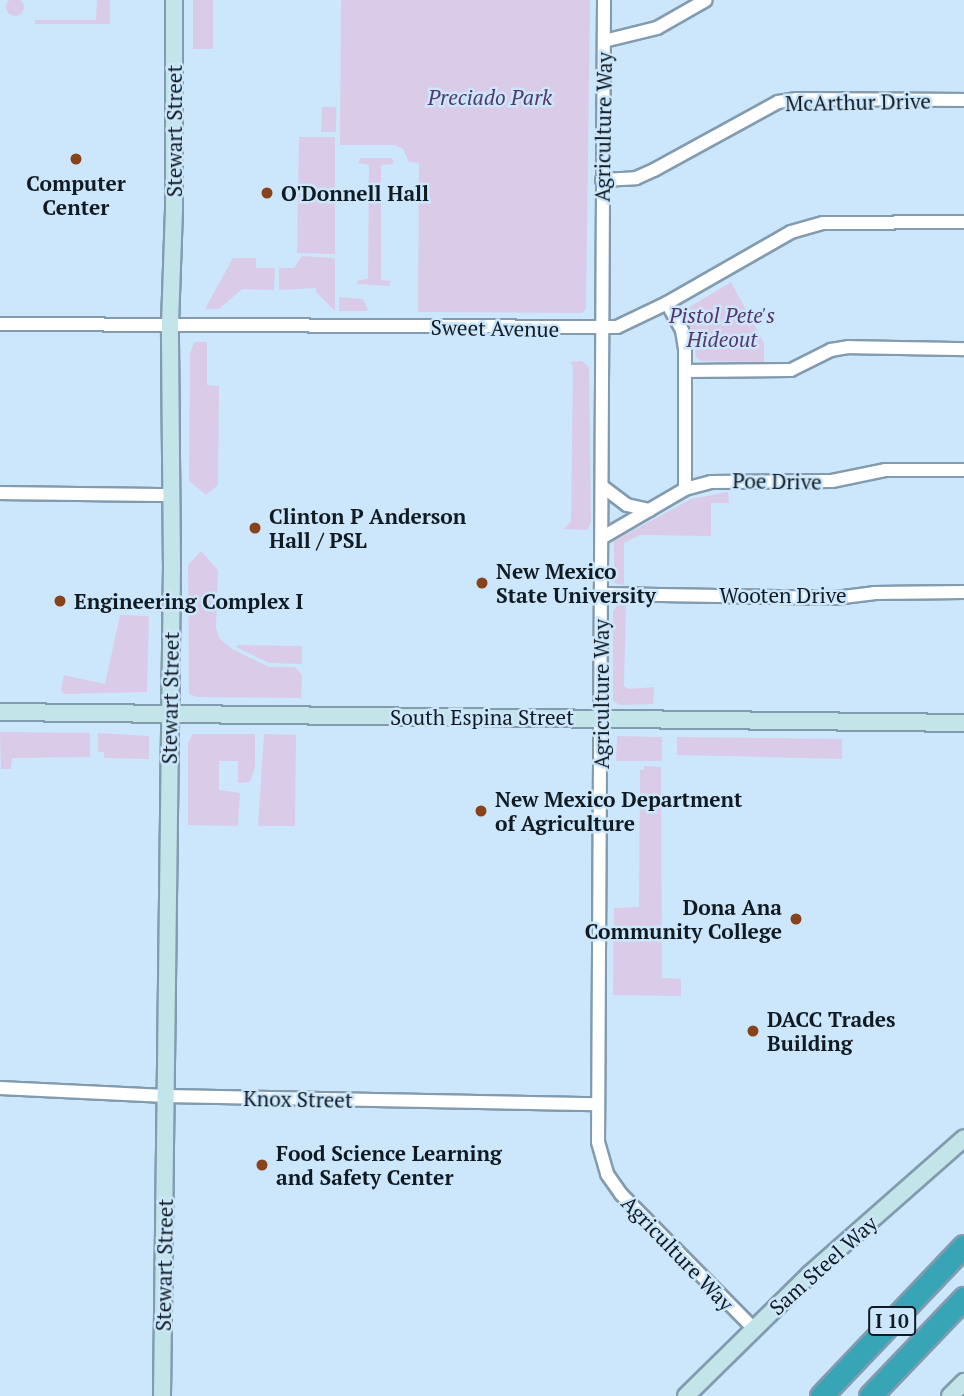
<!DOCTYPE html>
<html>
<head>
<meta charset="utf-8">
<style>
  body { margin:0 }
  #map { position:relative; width:964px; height:1396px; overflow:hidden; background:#cce7fc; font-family:"PT Serif",serif }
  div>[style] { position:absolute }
  .green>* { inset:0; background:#dacbe8 }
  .round { border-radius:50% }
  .roads { filter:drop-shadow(2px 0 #829baf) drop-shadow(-2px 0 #829baf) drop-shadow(0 2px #829baf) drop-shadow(0 -2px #829baf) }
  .street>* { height:12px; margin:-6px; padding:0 6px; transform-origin:6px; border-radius:6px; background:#fff }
  .secondary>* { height:16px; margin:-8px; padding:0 8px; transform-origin:8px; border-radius:8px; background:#c3e4e9 }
  .highway>* { height:21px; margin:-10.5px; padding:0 10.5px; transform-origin:10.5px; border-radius:10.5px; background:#37a5b5 }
  .dots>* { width:19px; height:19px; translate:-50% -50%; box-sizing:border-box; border:4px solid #cce7fc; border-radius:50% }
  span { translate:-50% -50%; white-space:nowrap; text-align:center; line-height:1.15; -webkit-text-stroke:5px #cce7fc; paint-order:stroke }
  .shield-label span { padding:2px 5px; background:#cce7fc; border:2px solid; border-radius:5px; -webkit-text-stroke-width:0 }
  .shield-label { font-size:19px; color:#101a22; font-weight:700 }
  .park-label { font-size:21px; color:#55366d; font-style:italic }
  .street-label { font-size:21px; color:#101a22 }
  .poi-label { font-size:21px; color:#101a22; font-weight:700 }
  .left { translate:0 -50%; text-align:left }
  .right { translate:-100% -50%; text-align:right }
</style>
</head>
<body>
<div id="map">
  <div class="green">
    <i class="round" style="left:6px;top:-2px;width:18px;height:18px"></i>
    <i style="clip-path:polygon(97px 0,110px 0,110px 24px,35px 24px,35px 20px,96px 20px)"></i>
    <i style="clip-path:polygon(193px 0,213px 0,213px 49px,193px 49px)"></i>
    <i style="clip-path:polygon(341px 0,590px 0,586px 308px,582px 313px,418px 312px,419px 163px,409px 162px,403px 149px,395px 145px,340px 145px)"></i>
    <i style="clip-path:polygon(322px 107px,336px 107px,336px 132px,321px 132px)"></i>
    <i style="clip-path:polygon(299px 137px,335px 137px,335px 254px,297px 253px)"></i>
    <i style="clip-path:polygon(361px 158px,391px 158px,394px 161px,393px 164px,381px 165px,381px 280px,391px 281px,389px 286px,356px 284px,359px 280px,368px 279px,369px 165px,358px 163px)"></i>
    <i style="clip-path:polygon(302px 256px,335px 258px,335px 311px,316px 292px,316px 288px,279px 290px,279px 268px,294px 268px)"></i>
    <i style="clip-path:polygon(233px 258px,256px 258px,256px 268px,275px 268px,274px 290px,242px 289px,219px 309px,205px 309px)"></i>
    <i style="clip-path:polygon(731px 282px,764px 343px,764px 362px,701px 361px,696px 357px,694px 339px,683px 311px)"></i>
    <i style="clip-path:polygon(339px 297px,363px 299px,368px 309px,367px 311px,339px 311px)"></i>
    <i style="clip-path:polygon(194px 342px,207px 342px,207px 385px,219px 386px,218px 485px,206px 495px,189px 481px,190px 354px)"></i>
    <i style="clip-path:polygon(582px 361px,589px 367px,591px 522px,587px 530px,564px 529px,571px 521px,573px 366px,570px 362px)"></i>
    <i style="clip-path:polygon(728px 492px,729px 503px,711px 503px,711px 536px,640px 535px,624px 543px,624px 585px,614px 583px,614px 541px,691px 499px)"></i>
    <i style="clip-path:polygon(201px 551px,218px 570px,216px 628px,220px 639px,232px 649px,269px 667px,295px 667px,302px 675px,301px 698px,197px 697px,189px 694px,188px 565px)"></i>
    <i style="clip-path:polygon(626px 604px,624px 686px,629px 689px,654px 687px,653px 704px,620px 705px,613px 701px,613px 612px,617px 605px)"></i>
    <i style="clip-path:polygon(120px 615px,149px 616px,147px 692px,64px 694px,61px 690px,64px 675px,105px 684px)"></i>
    <i style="clip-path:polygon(238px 645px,302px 646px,302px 664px,269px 663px,236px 647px)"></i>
    <i style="clip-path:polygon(0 732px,90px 733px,90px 757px,12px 758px,11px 769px,1px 769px)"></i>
    <i style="clip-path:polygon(98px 733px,149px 736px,149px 759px,104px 758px,104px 752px,98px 752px)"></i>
    <i style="clip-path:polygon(193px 734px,255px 734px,255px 767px,250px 782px,238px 783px,238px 761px,219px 761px,219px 790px,240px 793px,238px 826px,188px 825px,188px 743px)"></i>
    <i style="clip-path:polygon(264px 734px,296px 735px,295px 826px,258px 826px)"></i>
    <i style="clip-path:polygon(617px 736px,662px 737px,662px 761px,616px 761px)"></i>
    <i style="clip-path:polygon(677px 737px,842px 739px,842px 759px,677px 755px)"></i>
    <i style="clip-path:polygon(644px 766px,661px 767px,662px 978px,681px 979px,681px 996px,613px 995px,614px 908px,639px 907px,640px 770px,644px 770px)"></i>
  </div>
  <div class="roads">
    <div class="street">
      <i style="left:604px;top:0;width:1142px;rotate:90.3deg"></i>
      <i style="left:598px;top:1142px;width:33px;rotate:74deg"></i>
      <i style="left:607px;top:1174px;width:24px;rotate:55deg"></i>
      <i style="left:621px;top:1194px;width:188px;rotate:45.4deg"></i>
      <i style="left:604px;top:41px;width:55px;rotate:-13.8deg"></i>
      <i style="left:657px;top:28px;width:56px;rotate:-29.7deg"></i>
      <i style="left:602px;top:180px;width:34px;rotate:-3deg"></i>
      <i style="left:636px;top:178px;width:20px;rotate:-24deg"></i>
      <i style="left:654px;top:170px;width:141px;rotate:-28.7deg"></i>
      <i style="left:778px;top:102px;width:19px;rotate:-9deg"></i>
      <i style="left:797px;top:99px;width:167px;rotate:0.3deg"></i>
      <i style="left:667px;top:303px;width:31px;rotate:61deg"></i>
      <i style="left:682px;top:330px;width:19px;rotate:81deg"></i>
      <i style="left:685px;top:349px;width:140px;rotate:90deg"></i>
      <i style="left:0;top:324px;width:617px;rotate:0.28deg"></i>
      <i style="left:617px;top:327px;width:55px;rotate:-25.6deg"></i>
      <i style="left:667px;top:303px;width:143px;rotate:-29.8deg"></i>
      <i style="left:791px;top:232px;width:33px;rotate:-16deg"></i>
      <i style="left:823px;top:223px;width:141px;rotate:-0.4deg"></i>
      <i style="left:685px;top:371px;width:106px;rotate:-0.5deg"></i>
      <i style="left:791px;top:370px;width:45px;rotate:-26.6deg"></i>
      <i style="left:831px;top:350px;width:17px;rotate:-10deg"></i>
      <i style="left:848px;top:347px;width:116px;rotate:1deg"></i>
      <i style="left:603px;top:487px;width:30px;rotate:37deg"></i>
      <i style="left:627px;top:505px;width:23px;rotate:13deg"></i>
      <i style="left:0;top:493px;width:173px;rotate:0.7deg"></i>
      <i style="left:603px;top:537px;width:95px;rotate:-30.3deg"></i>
      <i style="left:685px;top:489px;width:27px;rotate:-15deg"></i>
      <i style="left:711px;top:482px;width:121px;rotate:-0.5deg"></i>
      <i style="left:832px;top:481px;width:54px;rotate:-11.7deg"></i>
      <i style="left:885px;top:470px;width:79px"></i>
      <i style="left:602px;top:594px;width:233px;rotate:1deg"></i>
      <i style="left:835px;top:598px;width:39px;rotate:-7deg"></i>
      <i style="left:874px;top:593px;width:90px;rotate:-0.6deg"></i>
      <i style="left:0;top:1088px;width:166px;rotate:2.8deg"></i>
      <i style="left:166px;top:1096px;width:430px;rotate:1.1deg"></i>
    </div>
    <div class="secondary">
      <i style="left:0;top:712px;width:964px;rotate:0.65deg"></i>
      <i style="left:162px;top:1396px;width:827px;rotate:-89.31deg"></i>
      <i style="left:172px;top:569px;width:245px;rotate:-90.5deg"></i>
      <i style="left:170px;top:324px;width:117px;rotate:-88deg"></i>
      <i style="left:174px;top:207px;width:207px;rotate:-90deg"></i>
      <i style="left:686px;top:1396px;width:174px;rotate:-44.5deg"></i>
      <i style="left:810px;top:1274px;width:205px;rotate:-41.4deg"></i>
      <i style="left:950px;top:1396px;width:20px;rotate:-45deg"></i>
    </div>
    <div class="highway">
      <i style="left:821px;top:1396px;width:207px;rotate:-46.4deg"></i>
      <i style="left:870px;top:1396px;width:136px;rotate:-46.2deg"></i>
    </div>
  </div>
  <div class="dots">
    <i style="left:76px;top:159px;background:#88431b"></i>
    <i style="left:267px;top:193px;background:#88431b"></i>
    <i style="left:255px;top:528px;background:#88431b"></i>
    <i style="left:482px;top:583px;background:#88431b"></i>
    <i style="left:60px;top:601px;background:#88431b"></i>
    <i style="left:481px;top:811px;background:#88431b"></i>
    <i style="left:796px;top:919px;background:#88431b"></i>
    <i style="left:753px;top:1031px;background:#88431b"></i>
    <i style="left:262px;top:1165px;background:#88431b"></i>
  </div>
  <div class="shield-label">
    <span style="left:892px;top:1321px">I 10</span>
  </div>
  <div class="park-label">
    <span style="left:490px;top:97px">Preciado Park</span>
    <span style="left:722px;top:327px">Pistol Pete's<br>Hideout</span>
  </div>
  <div class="street-label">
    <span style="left:858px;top:102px;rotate:-1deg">McArthur Drive</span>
    <span style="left:603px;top:127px;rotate:-89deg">Agriculture Way</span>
    <span style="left:174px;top:131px;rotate:-90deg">Stewart Street</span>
    <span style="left:495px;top:328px;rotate:1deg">Sweet Avenue</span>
    <span style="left:777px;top:481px;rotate:1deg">Poe Drive</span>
    <span style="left:783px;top:595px">Wooten Drive</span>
    <span style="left:601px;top:694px;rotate:-90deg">Agriculture Way</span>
    <span style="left:170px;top:698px;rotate:-89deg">Stewart Street</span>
    <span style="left:482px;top:717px">South Espina Street</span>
    <span style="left:298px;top:1099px;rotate:1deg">Knox Street</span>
    <span style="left:678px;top:1253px;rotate:46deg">Agriculture Way</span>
    <span style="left:164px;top:1265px;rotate:-89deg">Stewart Street</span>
    <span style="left:823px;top:1265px;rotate:-42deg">Sam Steel Way</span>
  </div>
  <div class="poi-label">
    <span style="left:76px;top:195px">Computer<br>Center</span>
    <span class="left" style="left:281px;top:193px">O'Donnell Hall</span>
    <span class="left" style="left:269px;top:528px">Clinton P Anderson<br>Hall / PSL</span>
    <span class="left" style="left:496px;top:583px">New Mexico<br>State University</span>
    <span class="left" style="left:74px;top:601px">Engineering Complex I</span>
    <span class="left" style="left:495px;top:811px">New Mexico Department<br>of Agriculture</span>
    <span class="right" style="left:782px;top:919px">Dona Ana<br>Community College</span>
    <span class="left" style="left:767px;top:1031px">DACC Trades<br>Building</span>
    <span class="left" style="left:276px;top:1165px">Food Science Learning<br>and Safety Center</span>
  </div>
</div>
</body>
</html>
